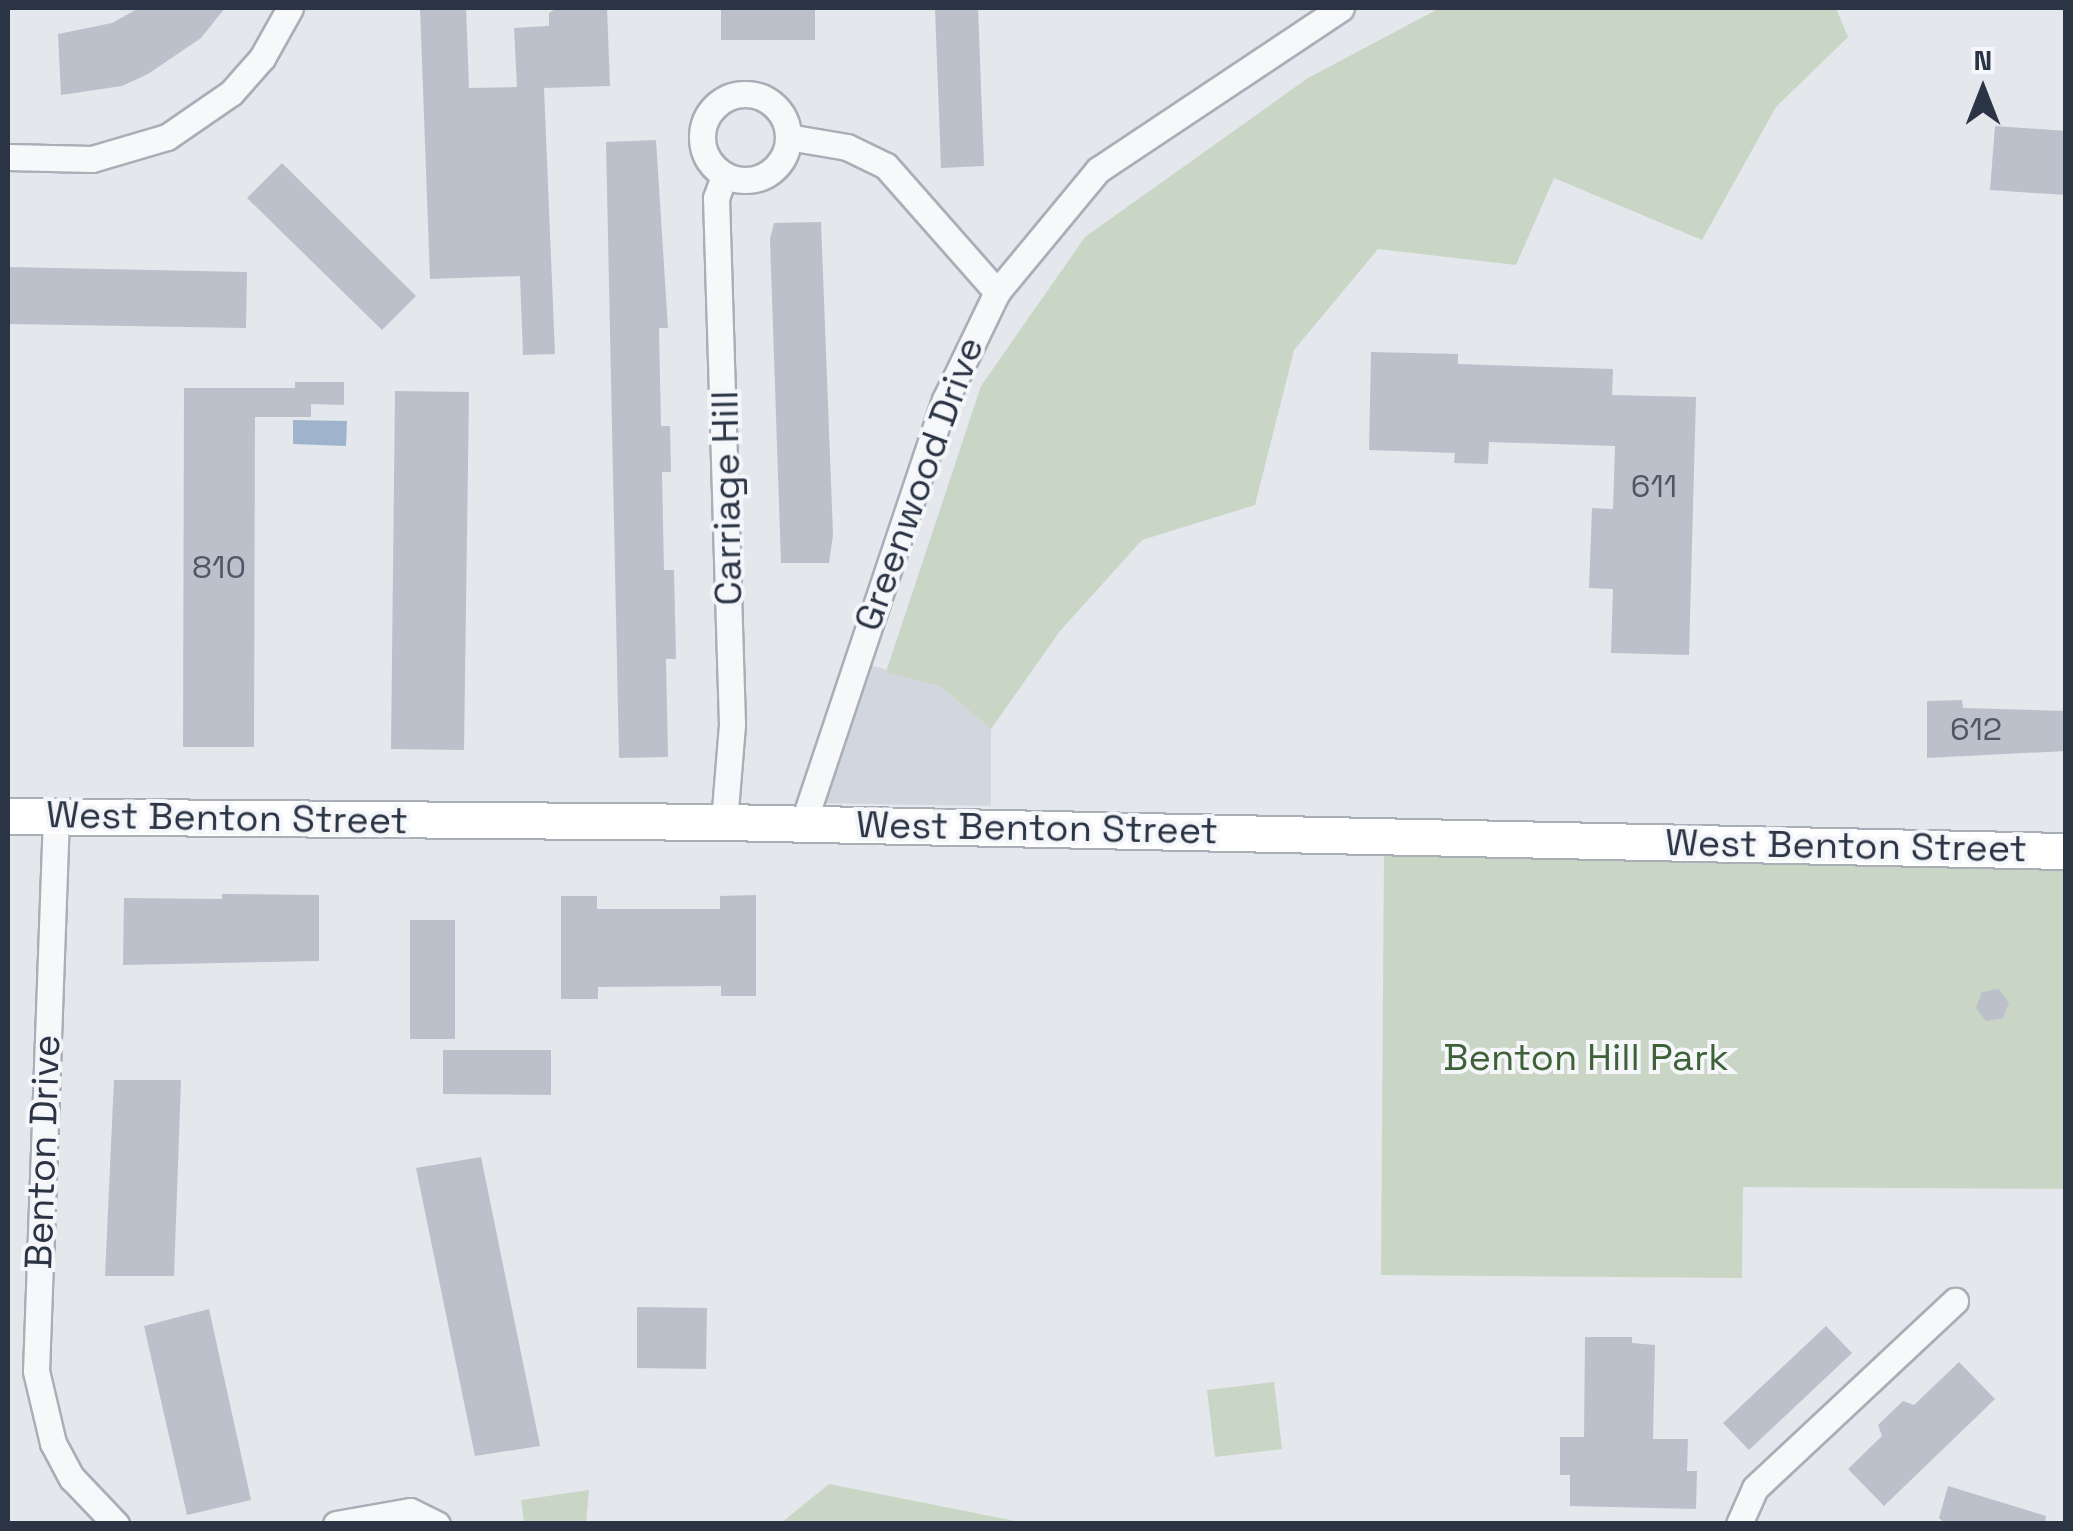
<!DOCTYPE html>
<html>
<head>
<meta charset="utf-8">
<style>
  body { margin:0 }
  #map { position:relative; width:2073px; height:1531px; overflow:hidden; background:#e4e7ec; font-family:"Space Grotesk",sans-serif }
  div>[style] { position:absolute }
  .built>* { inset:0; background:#d2d6de }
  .green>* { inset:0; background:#c9d6c5 }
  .water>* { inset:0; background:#9fb4cc }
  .building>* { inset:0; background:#bbc0ca }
  .roads { filter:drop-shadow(2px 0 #a9aeb7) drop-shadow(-2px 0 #a9aeb7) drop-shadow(0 2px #a9aeb7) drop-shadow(0 -2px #a9aeb7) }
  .street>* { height:25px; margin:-12.5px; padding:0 12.5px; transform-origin:12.5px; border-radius:12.5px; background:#f7f8fa }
  .street>.ring { margin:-12.5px; padding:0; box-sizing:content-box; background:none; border:25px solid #f7f8fa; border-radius:50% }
  .secondary>* { height:35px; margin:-17.5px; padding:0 17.5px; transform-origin:17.5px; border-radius:17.5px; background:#fff }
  span { translate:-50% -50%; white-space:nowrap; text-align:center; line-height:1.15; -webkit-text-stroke:8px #f4f6f9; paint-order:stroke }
  .number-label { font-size:32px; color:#4f5766 }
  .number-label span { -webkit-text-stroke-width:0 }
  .street-label { font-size:38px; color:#2b3445 }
  .park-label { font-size:38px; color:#3f6138 }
  .frame { position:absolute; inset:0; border:10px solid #2b3445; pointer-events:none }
  .north { position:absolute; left:1933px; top:40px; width:100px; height:100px; -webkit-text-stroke:8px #f4f6f9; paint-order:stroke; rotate:0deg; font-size:28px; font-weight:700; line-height:40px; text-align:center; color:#2b3445 }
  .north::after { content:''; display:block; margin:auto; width:35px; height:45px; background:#2b3445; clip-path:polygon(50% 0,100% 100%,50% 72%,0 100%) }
</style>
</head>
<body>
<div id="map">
  <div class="built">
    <i style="clip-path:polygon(854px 660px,940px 686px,991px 729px,991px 806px,809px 803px)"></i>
  </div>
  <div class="green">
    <i style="clip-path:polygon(1440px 8px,1836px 8px,1848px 37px,1776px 107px,1702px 240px,1554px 178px,1516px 265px,1378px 249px,1294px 350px,1255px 505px,1142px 540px,1060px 631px,991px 729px,940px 686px,886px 672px,981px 386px,1085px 237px,1308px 78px)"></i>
    <i style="clip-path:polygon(1384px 852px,2065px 869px,2065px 1189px,1743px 1187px,1742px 1278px,1381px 1275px)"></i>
    <i style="clip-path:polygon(1274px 1382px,1282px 1449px,1215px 1457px,1207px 1390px)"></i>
    <i style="clip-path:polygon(829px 1484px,1026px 1523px,781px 1523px)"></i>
    <i style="clip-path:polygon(589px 1490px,586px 1523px,524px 1523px,521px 1500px)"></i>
  </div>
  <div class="water">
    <i style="clip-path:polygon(293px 420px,347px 421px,346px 446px,293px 444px)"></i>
  </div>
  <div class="building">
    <i style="clip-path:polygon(139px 8px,225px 8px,201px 38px,148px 74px,122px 86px,61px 95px,58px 34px,112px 23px)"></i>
    <i style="clip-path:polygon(420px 8px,466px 8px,469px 88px,517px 87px,514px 28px,549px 26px,549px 13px,557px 8px,607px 8px,610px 86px,544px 88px,555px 354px,523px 355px,520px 276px,430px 279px)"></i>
    <i style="clip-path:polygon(721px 8px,815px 8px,815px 40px,721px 40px)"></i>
    <i style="clip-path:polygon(935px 8px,978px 8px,984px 166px,941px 168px)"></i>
    <i style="clip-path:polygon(1995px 126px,2066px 131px,2066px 195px,1990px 190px)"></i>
    <i style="clip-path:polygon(656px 140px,668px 328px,659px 328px,661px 426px,670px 426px,671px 472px,662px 472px,664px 570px,674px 570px,676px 659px,666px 659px,668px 757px,619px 758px,606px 142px)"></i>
    <i style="clip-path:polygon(282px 163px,416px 296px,382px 330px,247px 198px)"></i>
    <i style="clip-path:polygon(821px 222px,833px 535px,829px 563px,781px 563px,770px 239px,774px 223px)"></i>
    <i style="clip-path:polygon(8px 267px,247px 272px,246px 328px,8px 324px)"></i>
    <i style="clip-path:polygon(1371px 352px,1458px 354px,1458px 364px,1613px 369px,1612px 395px,1696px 397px,1689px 655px,1611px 653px,1613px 589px,1589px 588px,1592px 508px,1613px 509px,1615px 446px,1489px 442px,1488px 464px,1454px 463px,1455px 453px,1369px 450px)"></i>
    <i style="clip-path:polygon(295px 382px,344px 382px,344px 405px,311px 404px,311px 417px,255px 417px,254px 747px,183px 747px,184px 388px,295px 388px)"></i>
    <i style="clip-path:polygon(395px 391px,469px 392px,464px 750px,391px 749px)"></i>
    <i style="clip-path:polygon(1962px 700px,1963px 708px,2066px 711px,2066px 751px,1927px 758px,1927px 701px)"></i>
    <i style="clip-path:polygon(222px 894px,319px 895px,319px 961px,123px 965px,124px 898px,222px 899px)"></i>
    <i style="clip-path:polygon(756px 895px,756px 996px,721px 996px,721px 986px,598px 987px,598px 999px,561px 999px,561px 896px,597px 896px,597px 909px,720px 909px,720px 896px)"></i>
    <i style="clip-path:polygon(410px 920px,455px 920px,455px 1039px,410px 1039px)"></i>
    <i style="clip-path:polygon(1999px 989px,2009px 1003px,2003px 1018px,1986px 1021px,1976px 1008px,1982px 992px)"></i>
    <i style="clip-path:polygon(443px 1050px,551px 1050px,551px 1095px,443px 1094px)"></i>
    <i style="clip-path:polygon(114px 1080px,181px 1080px,174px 1276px,105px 1276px)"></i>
    <i style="clip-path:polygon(481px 1157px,540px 1446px,475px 1456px,416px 1168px)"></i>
    <i style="clip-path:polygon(637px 1307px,707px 1308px,706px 1369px,637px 1368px)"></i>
    <i style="clip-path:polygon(209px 1309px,251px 1500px,187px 1515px,144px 1326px)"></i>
    <i style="clip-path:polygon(1826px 1326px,1852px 1353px,1749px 1450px,1723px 1423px)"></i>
    <i style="clip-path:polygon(1585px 1337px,1632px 1337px,1632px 1343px,1655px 1345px,1653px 1439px,1688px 1439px,1687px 1471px,1697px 1471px,1696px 1509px,1570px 1506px,1570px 1475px,1560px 1475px,1560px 1437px,1584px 1437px)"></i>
    <i style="clip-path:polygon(1959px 1362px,1995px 1399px,1884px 1506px,1848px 1469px,1882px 1436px,1878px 1425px,1903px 1401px,1914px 1405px)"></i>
    <i style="clip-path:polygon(1948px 1486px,2046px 1516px,2045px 1524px,1946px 1524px,1939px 1518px)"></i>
  </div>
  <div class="roads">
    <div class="street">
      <i class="ring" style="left:702px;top:94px;width:61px;height:61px"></i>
      <i style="left:788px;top:137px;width:60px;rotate:9.6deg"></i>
      <i style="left:847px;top:147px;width:43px;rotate:26deg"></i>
      <i style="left:886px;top:166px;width:168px;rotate:48.6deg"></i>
      <i style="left:8px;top:157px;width:84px;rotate:1.4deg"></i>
      <i style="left:92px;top:159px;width:78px;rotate:-16.3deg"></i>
      <i style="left:167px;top:137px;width:78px;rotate:-34.5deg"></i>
      <i style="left:231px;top:93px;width:47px;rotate:-48.5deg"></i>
      <i style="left:262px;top:58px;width:57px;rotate:-60.8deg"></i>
      <i style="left:56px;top:816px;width:555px;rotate:92.06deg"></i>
      <i style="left:36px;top:1371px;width:74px;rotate:76.7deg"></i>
      <i style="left:53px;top:1443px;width:40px;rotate:62deg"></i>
      <i style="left:72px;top:1478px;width:64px;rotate:46.3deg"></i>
      <i style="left:724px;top:822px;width:98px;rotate:-85.3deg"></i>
      <i style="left:732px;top:724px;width:526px;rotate:-91.74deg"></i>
      <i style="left:716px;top:198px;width:23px;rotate:-70deg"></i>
      <i style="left:803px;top:824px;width:447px;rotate:-71.5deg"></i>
      <i style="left:945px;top:400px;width:120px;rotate:-64.3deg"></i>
      <i style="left:997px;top:292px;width:158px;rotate:-50.4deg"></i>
      <i style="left:1098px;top:170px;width:292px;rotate:-33.7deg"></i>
      <i style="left:336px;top:1524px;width:75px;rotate:-10deg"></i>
      <i style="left:410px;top:1511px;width:30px;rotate:26deg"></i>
      <i style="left:1739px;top:1524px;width:39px;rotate:-66deg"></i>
      <i style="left:1755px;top:1488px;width:274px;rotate:-43.1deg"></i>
    </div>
    <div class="secondary">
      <i style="left:8px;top:816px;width:716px;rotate:0.48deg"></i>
      <i style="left:724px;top:822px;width:1342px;rotate:1.24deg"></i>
    </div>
  </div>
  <div class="number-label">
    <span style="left:1654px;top:486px">611</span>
    <span style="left:219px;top:567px">810</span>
    <span style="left:1976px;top:729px">612</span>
  </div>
  <div class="street-label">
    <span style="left:919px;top:484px;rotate:-70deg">Greenwood Drive</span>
    <span style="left:727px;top:498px;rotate:-91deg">Carriage Hill</span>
    <span style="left:227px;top:818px;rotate:1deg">West Benton Street</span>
    <span style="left:1037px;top:828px;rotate:1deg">West Benton Street</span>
    <span style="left:1846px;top:846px;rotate:1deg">West Benton Street</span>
    <span style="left:43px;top:1152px;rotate:-88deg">Benton Drive</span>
  </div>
  <div class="park-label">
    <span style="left:1586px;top:1058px">Benton Hill Park</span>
  </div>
  <div class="frame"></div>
  <div class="north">N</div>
</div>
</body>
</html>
